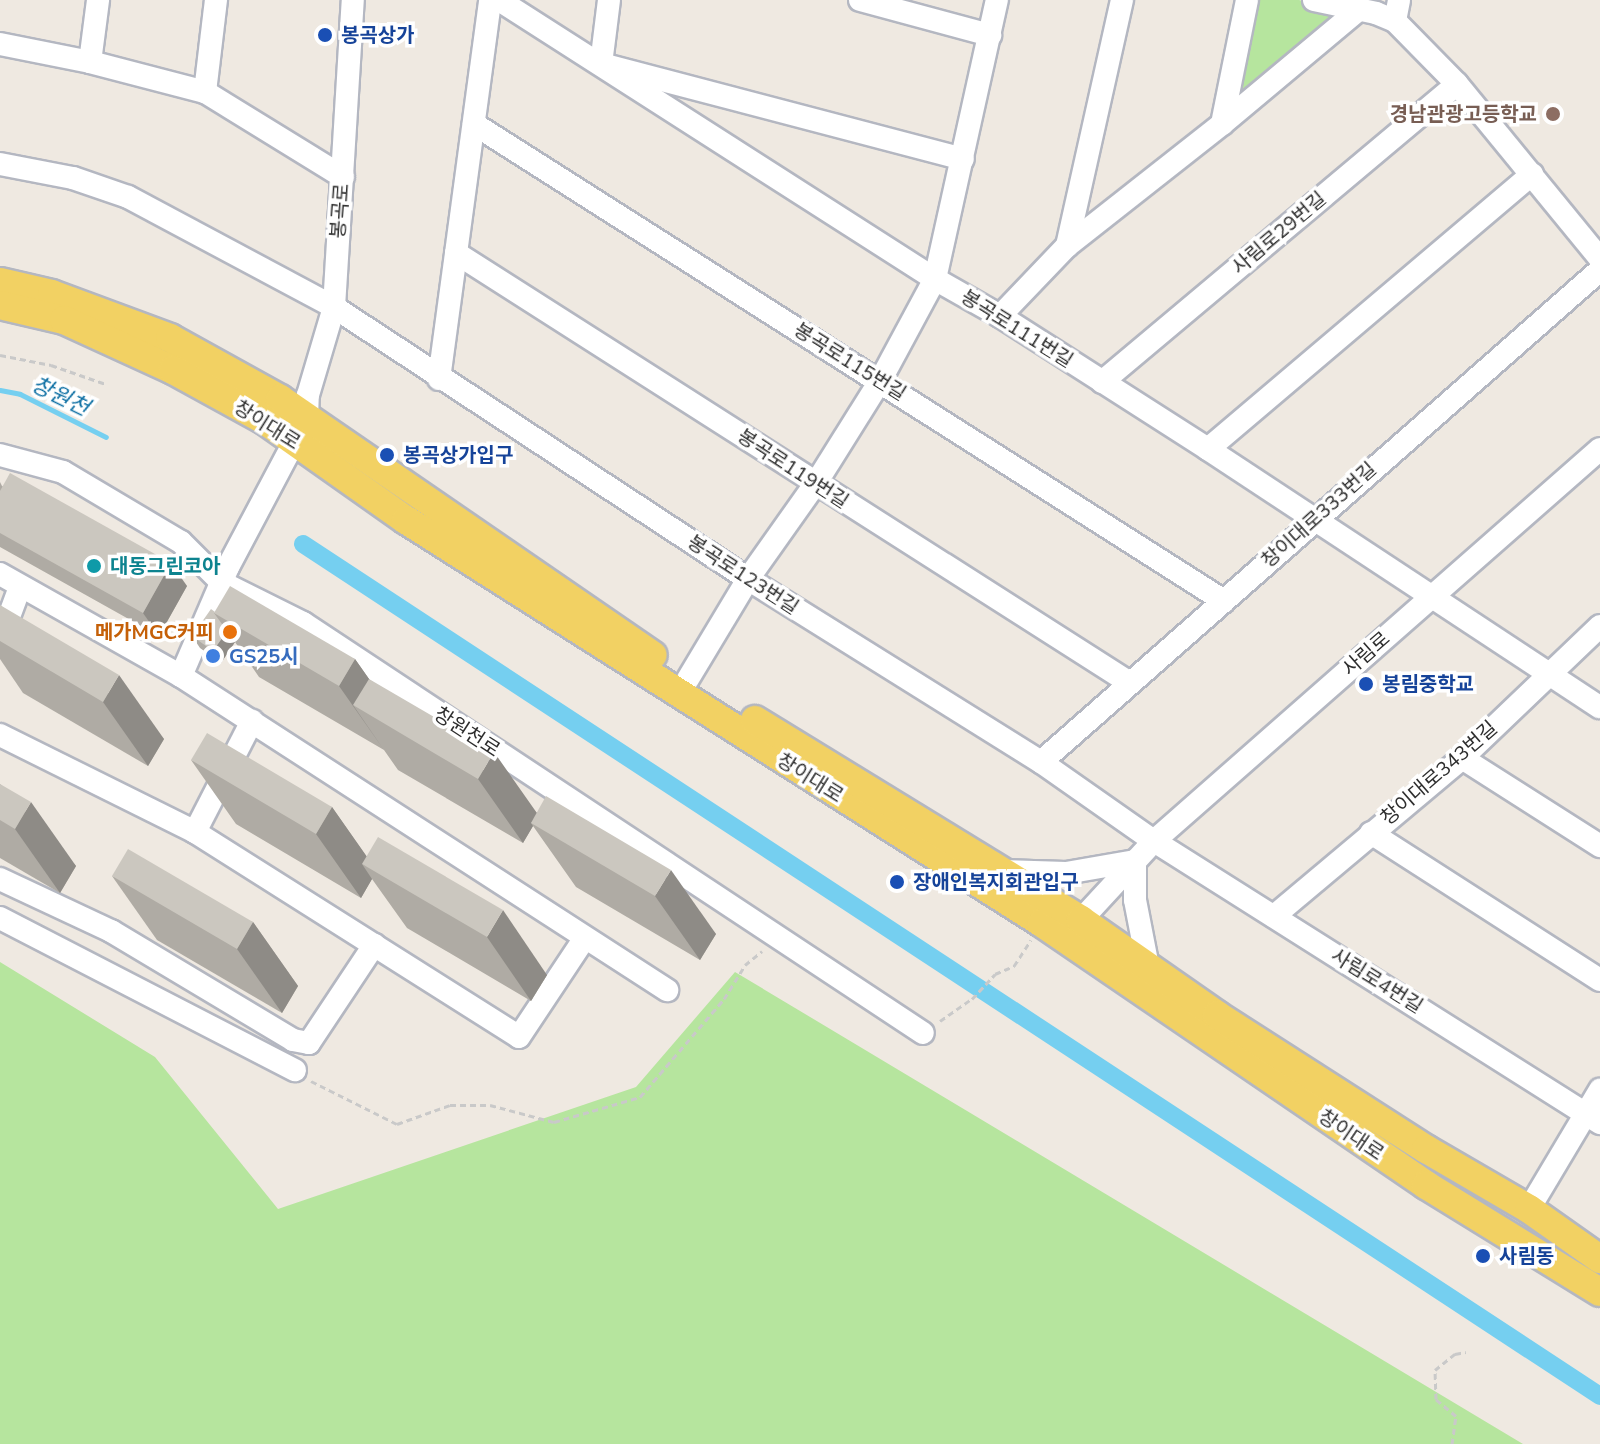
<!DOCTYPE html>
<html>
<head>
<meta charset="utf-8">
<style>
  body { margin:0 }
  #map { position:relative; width:1600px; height:1444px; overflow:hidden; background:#efe9e1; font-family:"Nunito Sans","Noto Sans KR",sans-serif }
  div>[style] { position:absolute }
  .green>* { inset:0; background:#b6e59e }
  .stream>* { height:5px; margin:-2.5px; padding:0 2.5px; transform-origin:2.5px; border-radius:2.5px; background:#75cff0 }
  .canal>* { height:18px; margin:-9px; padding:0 9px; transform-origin:9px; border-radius:9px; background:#75cff0 }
  .path>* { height:3px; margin-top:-1.5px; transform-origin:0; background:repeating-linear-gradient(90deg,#c9c9c9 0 6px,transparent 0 10px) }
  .roads { filter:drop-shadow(2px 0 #b4b7c1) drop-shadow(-2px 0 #b4b7c1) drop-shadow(0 2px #b4b7c1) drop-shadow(0 -2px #b4b7c1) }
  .minor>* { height:22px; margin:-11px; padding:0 11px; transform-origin:11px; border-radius:11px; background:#fff }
  .major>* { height:28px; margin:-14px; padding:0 14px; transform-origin:14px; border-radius:14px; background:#f2d163 }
  .wall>* { inset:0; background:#afaba4 }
  .shaded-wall>* { inset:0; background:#8e8b86 }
  .building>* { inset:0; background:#cbc7bf }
  .dots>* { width:22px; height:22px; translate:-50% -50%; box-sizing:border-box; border:4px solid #fff; border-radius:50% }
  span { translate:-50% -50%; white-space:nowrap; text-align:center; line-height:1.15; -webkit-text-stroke:7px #fff; paint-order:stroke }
  .transit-label { font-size:20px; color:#164399; font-weight:700 }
  .left { translate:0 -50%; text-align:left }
  .education-label { font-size:20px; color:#785e54; font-weight:700 }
  .right { translate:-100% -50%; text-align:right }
  .street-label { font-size:20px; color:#2e2e2e }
  .culture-label { font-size:20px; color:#0d838f; font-weight:700 }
  .food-label { font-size:20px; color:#c56008; font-weight:700 }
  .shop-label { font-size:20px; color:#366cbe; font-weight:700 }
  .water-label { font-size:22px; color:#0d6fa3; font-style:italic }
</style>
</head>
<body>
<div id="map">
  <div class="green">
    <i style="clip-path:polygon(1250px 0,1299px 0,1344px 12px,1231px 111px)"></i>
    <i style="clip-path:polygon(0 962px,155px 1057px,278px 1209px,636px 1087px,735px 972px,1523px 1444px,0 1444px)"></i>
  </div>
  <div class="stream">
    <i style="left:0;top:390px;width:20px;rotate:11deg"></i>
    <i style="left:20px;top:394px;width:96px;rotate:26.6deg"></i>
  </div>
  <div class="canal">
    <i style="left:303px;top:544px;width:1552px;rotate:33.3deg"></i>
  </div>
  <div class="path">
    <i style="left:0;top:355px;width:52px;rotate:11.1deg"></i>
    <i style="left:51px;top:365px;width:58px;rotate:19.1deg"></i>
    <i style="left:940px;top:1021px;width:39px;rotate:-35deg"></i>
    <i style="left:972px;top:999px;width:34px;rotate:-47deg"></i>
    <i style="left:995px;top:974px;width:21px;rotate:-23deg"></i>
    <i style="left:1014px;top:966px;width:31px;rotate:-57deg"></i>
    <i style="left:311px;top:1081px;width:96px;rotate:26.6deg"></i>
    <i style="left:397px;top:1124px;width:56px;rotate:-19.7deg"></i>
    <i style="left:450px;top:1105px;width:40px"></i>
    <i style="left:490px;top:1105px;width:66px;rotate:14.9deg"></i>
    <i style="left:554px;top:1122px;width:90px;rotate:-16.2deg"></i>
    <i style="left:640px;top:1097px;width:129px;rotate:-49.4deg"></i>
    <i style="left:724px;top:999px;width:40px;rotate:-58deg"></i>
    <i style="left:745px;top:965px;width:22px;rotate:-39deg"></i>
    <i style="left:1452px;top:1444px;width:28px;rotate:-82deg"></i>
    <i style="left:1456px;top:1416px;width:26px;rotate:-140deg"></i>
    <i style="left:1436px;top:1399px;width:29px;rotate:-92deg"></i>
    <i style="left:1435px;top:1370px;width:26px;rotate:-39deg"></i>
    <i style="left:1455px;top:1354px;width:11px;rotate:-10deg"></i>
  </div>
  <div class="roads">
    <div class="minor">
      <i style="left:499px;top:0;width:518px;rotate:32.62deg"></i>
      <i style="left:935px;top:279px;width:75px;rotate:29.6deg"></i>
      <i style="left:1000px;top:316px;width:247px;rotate:32.6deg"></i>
      <i style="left:1208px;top:449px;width:469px;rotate:33.4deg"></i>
      <i style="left:609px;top:0;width:64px;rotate:97.1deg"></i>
      <i style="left:601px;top:64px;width:374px;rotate:14.7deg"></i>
      <i style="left:860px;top:0;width:135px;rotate:15.1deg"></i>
      <i style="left:1314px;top:0;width:63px;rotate:11.8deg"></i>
      <i style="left:1376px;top:13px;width:21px;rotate:23deg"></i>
      <i style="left:1395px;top:21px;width:88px;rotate:45.5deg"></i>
      <i style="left:1457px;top:84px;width:226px;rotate:50.7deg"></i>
      <i style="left:1395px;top:21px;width:21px;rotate:-79deg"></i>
      <i style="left:0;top:44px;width:92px;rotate:11.3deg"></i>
      <i style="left:90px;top:62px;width:119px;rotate:14.6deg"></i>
      <i style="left:205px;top:92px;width:162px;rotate:31.6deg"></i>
      <i style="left:90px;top:62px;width:63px;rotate:-82.6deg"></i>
      <i style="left:205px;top:92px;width:93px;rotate:-83.2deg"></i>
      <i style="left:474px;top:124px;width:889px;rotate:32.46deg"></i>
      <i style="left:1222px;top:124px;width:126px;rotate:-78.6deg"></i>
      <i style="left:0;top:164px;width:74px;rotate:10.9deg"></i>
      <i style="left:73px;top:178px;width:58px;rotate:19.1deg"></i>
      <i style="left:128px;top:197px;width:234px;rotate:28.1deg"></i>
      <i style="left:334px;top:307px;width:495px;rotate:33.3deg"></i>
      <i style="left:748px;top:579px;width:345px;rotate:32deg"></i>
      <i style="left:1041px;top:762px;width:138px;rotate:35deg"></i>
      <i style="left:1154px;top:841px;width:528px;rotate:32.3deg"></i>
      <i style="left:1067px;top:246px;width:252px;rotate:-77.4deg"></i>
      <i style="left:456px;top:253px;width:799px;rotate:32.54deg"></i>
      <i style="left:1000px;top:316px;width:97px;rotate:-46.3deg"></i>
      <i style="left:1067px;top:246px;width:197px;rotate:-38.2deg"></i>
      <i style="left:1222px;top:124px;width:176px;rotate:-39.9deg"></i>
      <i style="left:439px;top:379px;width:382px;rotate:-82.3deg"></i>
      <i style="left:1102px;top:382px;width:463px;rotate:-40deg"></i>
      <i style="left:1208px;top:449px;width:425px;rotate:-40.3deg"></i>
      <i style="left:0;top:455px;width:65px;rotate:15.1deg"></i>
      <i style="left:63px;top:472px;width:137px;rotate:30.7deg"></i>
      <i style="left:181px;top:542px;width:57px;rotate:45deg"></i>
      <i style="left:221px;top:582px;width:92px;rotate:26.6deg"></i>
      <i style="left:303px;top:623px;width:743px;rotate:33.48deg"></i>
      <i style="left:0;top:574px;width:208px;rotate:29.4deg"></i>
      <i style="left:181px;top:676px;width:579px;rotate:32.87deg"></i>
      <i style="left:0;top:641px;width:58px;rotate:-69.7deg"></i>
      <i style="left:181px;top:676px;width:119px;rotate:-66.7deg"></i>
      <i style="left:228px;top:567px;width:169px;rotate:-62.1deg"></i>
      <i style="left:307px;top:418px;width:23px;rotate:-88deg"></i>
      <i style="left:308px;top:395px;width:92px;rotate:-73.5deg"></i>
      <i style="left:334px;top:307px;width:308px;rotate:-86.5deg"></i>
      <i style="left:688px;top:679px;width:117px;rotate:-59deg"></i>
      <i style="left:748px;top:579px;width:118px;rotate:-54.7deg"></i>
      <i style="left:816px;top:483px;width:120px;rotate:-57.9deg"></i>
      <i style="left:880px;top:381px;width:116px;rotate:-61.7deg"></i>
      <i style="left:935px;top:279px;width:286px;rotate:-77.5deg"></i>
      <i style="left:0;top:735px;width:218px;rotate:26.4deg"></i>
      <i style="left:195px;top:832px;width:383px;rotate:32.3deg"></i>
      <i style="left:519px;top:1037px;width:118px;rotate:-56.4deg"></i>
      <i style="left:1462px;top:758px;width:164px;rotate:32.5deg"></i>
      <i style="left:1041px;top:762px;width:745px;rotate:-41.35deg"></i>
      <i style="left:195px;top:832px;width:125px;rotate:-62.8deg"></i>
      <i style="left:1371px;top:833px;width:272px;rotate:32.7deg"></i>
      <i style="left:1135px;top:861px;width:39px;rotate:90deg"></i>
      <i style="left:1135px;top:900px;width:68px;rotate:79deg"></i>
      <i style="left:1002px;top:871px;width:64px;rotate:1.8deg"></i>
      <i style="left:1066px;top:873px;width:70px;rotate:-9.9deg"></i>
      <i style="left:0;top:879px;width:123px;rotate:25.1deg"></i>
      <i style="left:111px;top:931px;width:212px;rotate:30.9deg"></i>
      <i style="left:293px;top:1040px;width:16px;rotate:11deg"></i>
      <i style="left:309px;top:1043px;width:118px;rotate:-56.4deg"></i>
      <i style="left:1274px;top:916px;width:246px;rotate:-40deg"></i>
      <i style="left:1462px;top:758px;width:191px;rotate:-43.7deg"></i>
      <i style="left:0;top:918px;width:332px;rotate:27.3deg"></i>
      <i style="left:1081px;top:920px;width:108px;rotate:-47.3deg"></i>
      <i style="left:1154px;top:841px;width:594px;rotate:-41.31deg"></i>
      <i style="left:1529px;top:1209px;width:139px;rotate:-59.2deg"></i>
    </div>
    <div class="major">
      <i style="left:0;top:282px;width:53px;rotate:13deg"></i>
      <i style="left:52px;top:294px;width:126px;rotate:20.4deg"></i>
      <i style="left:170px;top:338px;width:126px;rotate:29deg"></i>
      <i style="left:280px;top:399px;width:452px;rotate:34.5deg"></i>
      <i style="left:0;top:305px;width:66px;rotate:13.2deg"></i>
      <i style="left:64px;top:320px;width:120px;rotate:24.6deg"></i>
      <i style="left:173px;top:370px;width:104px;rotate:28.8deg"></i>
      <i style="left:264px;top:420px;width:174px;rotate:35.2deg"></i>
      <i style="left:406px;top:520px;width:753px;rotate:32.36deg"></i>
      <i style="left:1042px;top:923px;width:465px;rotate:34.3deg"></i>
      <i style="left:1426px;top:1185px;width:204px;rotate:31.6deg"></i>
      <i style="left:755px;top:720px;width:382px;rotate:31.5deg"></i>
      <i style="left:1081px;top:920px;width:166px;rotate:34.9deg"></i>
      <i style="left:1217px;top:1015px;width:248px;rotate:32.7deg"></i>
      <i style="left:1426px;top:1149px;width:119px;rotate:30.2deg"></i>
      <i style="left:1529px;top:1209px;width:87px;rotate:35.2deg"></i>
    </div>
  </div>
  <div class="wall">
    <i style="clip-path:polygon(0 482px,2px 486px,187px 586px,159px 636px,0 547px)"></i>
    <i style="clip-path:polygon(0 605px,164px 739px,148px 766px,23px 693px,0 659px)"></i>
    <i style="clip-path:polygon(215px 612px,355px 659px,369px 679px,537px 813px,716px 934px,700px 960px,576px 887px,533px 826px,523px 843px,398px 770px,384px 750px,259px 677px,235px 642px,221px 663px,200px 648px,192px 636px)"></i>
    <i style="clip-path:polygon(191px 760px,332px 807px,366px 856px,547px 975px,531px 1001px,407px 928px,372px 879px,361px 898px,236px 824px)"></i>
    <i style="clip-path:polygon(0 784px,76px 866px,60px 893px,0 858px)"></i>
    <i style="clip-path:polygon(112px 876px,253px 922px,298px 986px,282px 1013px,157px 940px)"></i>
  </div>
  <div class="shaded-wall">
    <i style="clip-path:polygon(171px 563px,187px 586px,159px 636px,143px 613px)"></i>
    <i style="clip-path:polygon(227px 631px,235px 642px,221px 663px,213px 651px)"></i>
    <i style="clip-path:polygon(355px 659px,400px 723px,353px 705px,384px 750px,339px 686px)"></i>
    <i style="clip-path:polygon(119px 675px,164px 739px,148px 766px,103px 702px)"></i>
    <i style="clip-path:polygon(494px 752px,539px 816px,531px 823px,533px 826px,523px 843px,478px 779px)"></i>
    <i style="clip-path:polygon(31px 802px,76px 866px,60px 893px,15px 829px)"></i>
    <i style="clip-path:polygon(332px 807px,377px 871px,362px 864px,372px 879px,361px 898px,316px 834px)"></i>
    <i style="clip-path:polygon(671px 870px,716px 934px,700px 960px,655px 896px)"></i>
    <i style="clip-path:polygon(503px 910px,547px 975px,531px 1001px,487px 937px)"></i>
    <i style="clip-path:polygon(253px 922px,298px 986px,282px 1013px,237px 949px)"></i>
  </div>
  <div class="building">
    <i style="clip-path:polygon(10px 473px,171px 563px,143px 613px,0 533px,0 491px)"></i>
    <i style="clip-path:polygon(230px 586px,355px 659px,339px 686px,214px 613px)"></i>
    <i style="clip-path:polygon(0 605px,119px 675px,103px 702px,0 641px)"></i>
    <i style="clip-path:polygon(211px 609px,215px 612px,214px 613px,227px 631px,213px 651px,192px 636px)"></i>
    <i style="clip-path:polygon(369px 679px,494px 752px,478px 779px,353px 705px)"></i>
    <i style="clip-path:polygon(207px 733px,332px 807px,316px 834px,191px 760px)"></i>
    <i style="clip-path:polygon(0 784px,31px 802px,15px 829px,0 820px)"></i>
    <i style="clip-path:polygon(546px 796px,671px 870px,655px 896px,531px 823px)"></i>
    <i style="clip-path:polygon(378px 837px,503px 910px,487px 937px,362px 864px)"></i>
    <i style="clip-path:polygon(128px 849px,253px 922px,237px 949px,112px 876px)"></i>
  </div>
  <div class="dots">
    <i style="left:325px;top:35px;background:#1a4fb4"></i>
    <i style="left:1553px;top:114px;background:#8d6e63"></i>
    <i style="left:387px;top:455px;background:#1a4fb4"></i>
    <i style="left:94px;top:566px;background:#0f9aa8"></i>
    <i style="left:230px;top:632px;background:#e8710a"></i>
    <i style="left:213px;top:656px;background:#3f7fe0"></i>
    <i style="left:1366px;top:684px;background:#1a4fb4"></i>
    <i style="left:897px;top:882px;background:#1a4fb4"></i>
    <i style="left:1483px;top:1256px;background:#1a4fb4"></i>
  </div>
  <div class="transit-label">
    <span class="left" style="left:341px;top:35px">봉곡상가</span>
    <span class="left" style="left:403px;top:455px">봉곡상가입구</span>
    <span class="left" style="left:1382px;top:684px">봉림중학교</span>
    <span class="left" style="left:913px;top:882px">장애인복지회관입구</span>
    <span class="left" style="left:1499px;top:1256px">사림동</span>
  </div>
  <div class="education-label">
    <span class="right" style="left:1537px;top:114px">경남관광고등학교</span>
  </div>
  <div class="street-label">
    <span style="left:340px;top:211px;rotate:-86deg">봉곡로</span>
    <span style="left:1279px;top:233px;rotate:-40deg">사림로29번길</span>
    <span style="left:1017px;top:329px;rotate:32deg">봉곡로111번길</span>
    <span style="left:850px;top:362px;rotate:32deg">봉곡로115번길</span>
    <span style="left:267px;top:425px;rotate:32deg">창이대로</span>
    <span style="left:793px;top:469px;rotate:33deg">봉곡로119번길</span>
    <span style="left:1319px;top:515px;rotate:-42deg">창이대로333번길</span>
    <span style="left:743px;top:575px;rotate:33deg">봉곡로123번길</span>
    <span style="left:1366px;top:654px;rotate:-41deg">사림로</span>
    <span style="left:467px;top:732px;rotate:33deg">창원천로</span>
    <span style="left:1439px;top:773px;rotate:-41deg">창이대로343번길</span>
    <span style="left:810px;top:778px;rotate:32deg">창이대로</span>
    <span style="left:1377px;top:981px;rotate:32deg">사림로4번길</span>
    <span style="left:1351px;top:1135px;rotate:34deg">창이대로</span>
  </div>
  <div class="culture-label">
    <span class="left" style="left:110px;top:566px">대동그린코아</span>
  </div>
  <div class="food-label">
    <span class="right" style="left:214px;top:632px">메가MGC커피</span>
  </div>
  <div class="shop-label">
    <span class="left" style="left:229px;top:656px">GS25시</span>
  </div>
  <div class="water-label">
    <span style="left:60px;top:397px;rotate:26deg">창원천</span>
  </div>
</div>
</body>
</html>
